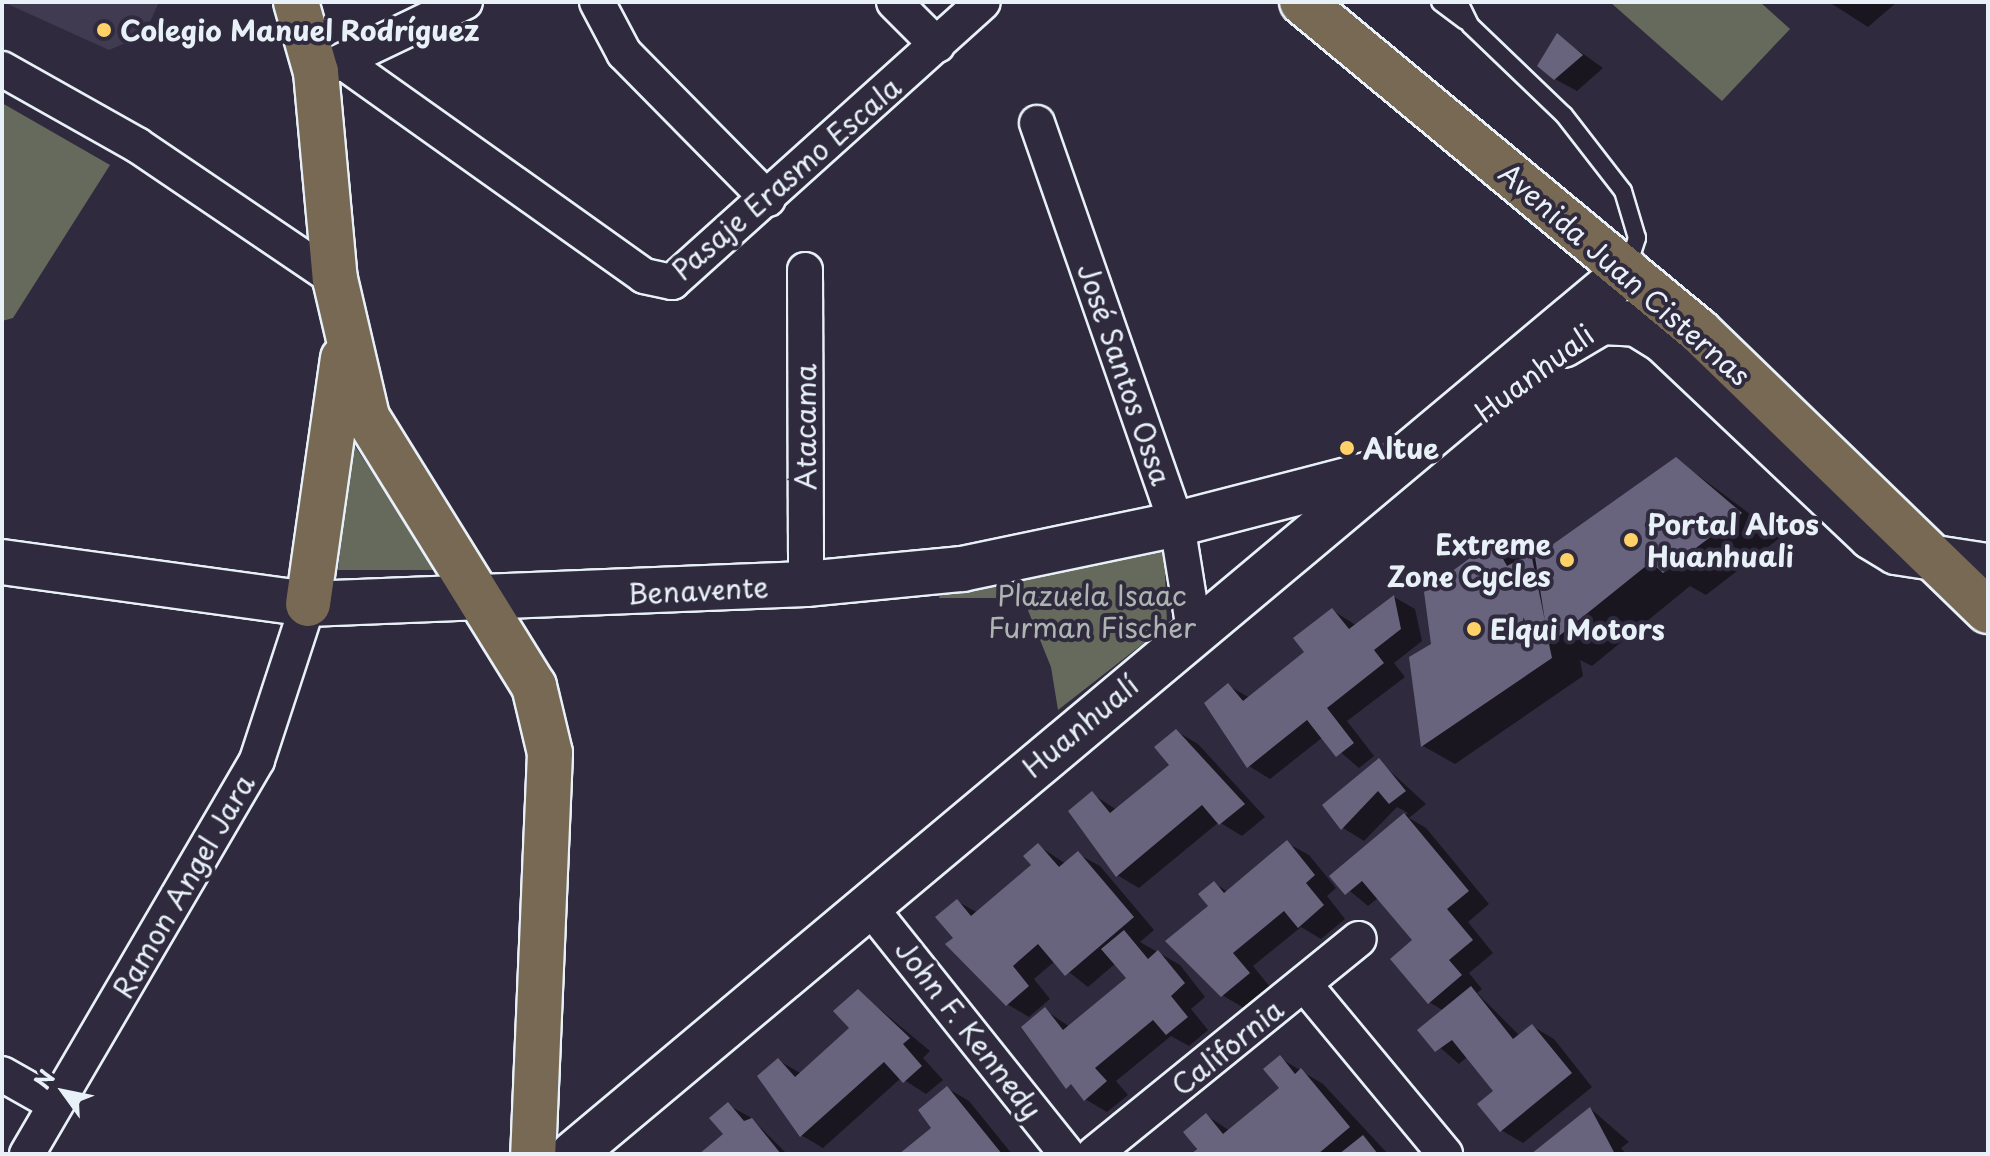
<!DOCTYPE html>
<html>
<head>
<meta charset="utf-8">
<style>
  body { margin:0 }
  #map { position:relative; width:1990px; height:1156px; overflow:hidden; background:#2f2a3d; font-family:"Playpen Sans",sans-serif }
  div>[style] { position:absolute }
  .built>* { inset:0; background:#403b50 }
  .green>* { inset:0; background:#666a5d }
  .shadow>* { inset:0; background:#0007 }
  .building>* { inset:0; background:#68647e }
  .roads { filter:drop-shadow(2px 0 #e8f1f8) drop-shadow(-2px 0 #e8f1f8) drop-shadow(0 2px #e8f1f8) drop-shadow(0 -2px #e8f1f8) }
  .service>* { height:16px; margin:-8px; padding:0 8px; transform-origin:8px; border-radius:8px; background:#2f2a3d }
  .minor>* { height:34px; margin:-17px; padding:0 17px; transform-origin:17px; border-radius:17px; background:#2f2a3d }
  .secondary>* { height:44px; margin:-22px; padding:0 22px; transform-origin:22px; border-radius:22px; background:#2f2a3d }
  .primary>* { height:44px; margin:-22px; padding:0 22px; transform-origin:22px; border-radius:22px; background:#776954 }
  .dots>* { width:22px; height:22px; translate:-50% -50%; box-sizing:border-box; border:4px solid #2f2a3d; border-radius:50% }
  span { translate:-50% -50%; white-space:nowrap; text-align:center; line-height:1.15; -webkit-text-stroke:8px #2f2a3d; paint-order:stroke }
  .poi-label { font-size:28px; color:#e8f1f8; font-weight:700 }
  .left { translate:0 -50%; text-align:left }
  .right { translate:-100% -50%; text-align:right }
  .street-label { font-size:28px; color:#e8f1f8 }
  .park-label { font-size:28px; color:#aeb4b2 }
  .frame { position:absolute; inset:0; border:4px solid #e8f1f8; pointer-events:none }
  .north { position:absolute; left:24px; top:1052px; width:80px; height:80px; -webkit-text-stroke:6px #2f2a3d; paint-order:stroke; rotate:303deg; font-size:22px; font-weight:700; line-height:32px; text-align:center; color:#e8f1f8 }
  .north::after { content:''; display:block; margin:auto; width:28px; height:36px; background:#e8f1f8; clip-path:polygon(50% 0,100% 100%,50% 72%,0 100%) }
</style>
</head>
<body>
<div id="map">
  <div class="built">
    <i style="clip-path:polygon(3px 2px,159px 2px,144px 35px,109px 50px)"></i>
  </div>
  <div class="green">
    <i style="clip-path:polygon(1610px 2px,1760px 2px,1790px 29px,1722px 101px)"></i>
    <i style="clip-path:polygon(2px 103px,110px 165px,13px 318px,2px 321px)"></i>
    <i style="clip-path:polygon(351px 440px,437px 570px,338px 570px)"></i>
    <i style="clip-path:polygon(1164px 547px,1167px 625px,1058px 710px,1051px 667px,1023px 598px,939px 598px,949px 570px)"></i>
  </div>
  <div class="shadow">
    <i style="clip-path:polygon(1829px 2px,1897px 2px,1868px 27px)"></i>
    <i style="clip-path:polygon(1558px 36px,1603px 68px,1577px 91px,1555px 79px)"></i>
    <i style="clip-path:polygon(1676px 459px,1781px 537px,1706px 595px,1690px 586px,1592px 666px,1580px 660px,1583px 676px,1455px 764px,1423px 746px,1411px 658px,1433px 645px,1493px 544px,1521px 560px,1536px 558px)"></i>
    <i style="clip-path:polygon(1394px 597px,1415px 609px,1422px 641px,1394px 663px,1405px 677px,1347px 721px,1374px 756px,1359px 768px,1323px 737px,1270px 779px,1249px 766px,1229px 686px,1250px 698px,1307px 653px,1332px 610px,1357px 626px)"></i>
    <i style="clip-path:polygon(1176px 731px,1198px 744px,1265px 817px,1242px 836px,1219px 822px,1139px 888px,1117px 875px,1092px 794px,1117px 810px,1171px 765px)"></i>
    <i style="clip-path:polygon(1379px 761px,1426px 804px,1409px 818px,1426px 828px,1489px 904px,1468px 922px,1493px 953px,1469px 973px,1482px 989px,1477px 993px,1520px 1036px,1532px 1026px,1554px 1039px,1592px 1087px,1523px 1143px,1501px 1130px,1496px 1091px,1468px 1056px,1459px 1064px,1420px 1030px,1444px 1011px,1429px 1002px,1415px 941px,1379px 897px,1368px 906px,1332px 876px,1408px 813px,1397px 807px,1364px 841px,1343px 828px)"></i>
    <i style="clip-path:polygon(1287px 843px,1309px 855px,1336px 888px,1327px 896px,1345px 919px,1321px 939px,1301px 927px,1253px 966px,1270px 987px,1244px 1008px,1222px 995px,1214px 883px,1228px 892px)"></i>
    <i style="clip-path:polygon(1039px 846px,1066px 864px,1078px 854px,1100px 866px,1154px 930px,1140px 942px,1180px 965px,1205px 997px,1191px 1009px,1208px 1030px,1189px 1046px,1171px 1036px,1116px 1081px,1128px 1095px,1107px 1112px,1085px 1099px,1045px 1010px,1070px 1027px,1128px 978px,1116px 963px,1088px 987px,1055px 961px,1034px 979px,1050px 999px,1029px 1017px,1007px 1004px,956px 938px,957px 901px,978px 913px,1034px 865px)"></i>
    <i style="clip-path:polygon(858px 991px,930px 1051px,923px 1058px,943px 1080px,926px 1094px,901px 1078px,823px 1148px,801px 1135px,778px 1060px,802px 1074px,852px 1028px)"></i>
    <i style="clip-path:polygon(1280px 1058px,1323px 1084px,1388px 1154px,1194px 1154px,1206px 1115px,1230px 1131px,1282px 1088px)"></i>
    <i style="clip-path:polygon(947px 1088px,969px 1101px,1012px 1154px,902px 1154px,934px 1128px)"></i>
    <i style="clip-path:polygon(728px 1105px,750px 1117px,787px 1154px,702px 1154px,726px 1134px)"></i>
    <i style="clip-path:polygon(1591px 1109px,1629px 1142px,1621px 1148px,1626px 1154px,1534px 1154px)"></i>
  </div>
  <div class="building">
    <i style="clip-path:polygon(1557px 33px,1583px 55px,1554px 80px,1537px 66px)"></i>
    <i style="clip-path:polygon(1676px 457px,1742px 513px,1663px 573px,1651px 562px,1549px 644px,1552px 658px,1421px 747px,1409px 657px,1431px 644px,1424px 592px,1493px 541px,1507px 566px,1531px 553px,1545px 621px,1535px 557px)"></i>
    <i style="clip-path:polygon(1394px 595px,1401px 629px,1374px 650px,1384px 663px,1327px 708px,1354px 743px,1336px 757px,1307px 720px,1247px 768px,1204px 703px,1228px 683px,1243px 701px,1304px 652px,1293px 638px,1332px 608px,1349px 629px)"></i>
    <i style="clip-path:polygon(1176px 729px,1245px 804px,1219px 825px,1202px 805px,1116px 877px,1068px 811px,1092px 791px,1110px 813px,1169px 765px,1154px 747px)"></i>
    <i style="clip-path:polygon(1379px 758px,1406px 791px,1389px 804px,1378px 791px,1341px 830px,1322px 805px)"></i>
    <i style="clip-path:polygon(1404px 813px,1469px 891px,1447px 909px,1473px 940px,1449px 960px,1462px 975px,1428px 1004px,1390px 959px,1412px 940px,1362px 881px,1345px 895px,1329px 876px)"></i>
    <i style="clip-path:polygon(1287px 840px,1315px 875px,1306px 883px,1324px 905px,1298px 928px,1284px 911px,1233px 953px,1250px 973px,1221px 997px,1165px 941px,1208px 906px,1198px 894px,1214px 881px,1224px 893px)"></i>
    <i style="clip-path:polygon(1038px 843px,1059px 867px,1078px 851px,1134px 917px,1065px 976px,1038px 944px,1013px 966px,1029px 986px,1006px 1006px,945px 944px,953px 938px,935px 917px,957px 899px,971px 916px,1031px 865px,1023px 856px)"></i>
    <i style="clip-path:polygon(1124px 930px,1148px 959px,1158px 950px,1185px 983px,1171px 996px,1188px 1017px,1166px 1035px,1153px 1020px,1095px 1068px,1107px 1081px,1084px 1101px,1071px 1084px,1066px 1089px,1021px 1027px,1045px 1007px,1063px 1030px,1126px 978px,1101px 949px)"></i>
    <i style="clip-path:polygon(1471px 986px,1513px 1039px,1532px 1024px,1572px 1073px,1500px 1132px,1477px 1104px,1493px 1091px,1452px 1040px,1435px 1052px,1417px 1030px)"></i>
    <i style="clip-path:polygon(858px 989px,910px 1038px,903px 1044px,922px 1066px,903px 1083px,884px 1062px,800px 1137px,757px 1076px,778px 1058px,795px 1077px,849px 1028px,833px 1011px)"></i>
    <i style="clip-path:polygon(1280px 1055px,1295px 1074px,1301px 1068px,1350px 1127px,1318px 1154px,1191px 1154px,1197px 1149px,1183px 1132px,1206px 1113px,1223px 1134px,1279px 1088px,1263px 1069px)"></i>
    <i style="clip-path:polygon(947px 1086px,1002px 1154px,899px 1154px,931px 1128px,918px 1110px)"></i>
    <i style="clip-path:polygon(728px 1102px,744px 1121px,752px 1118px,781px 1154px,699px 1154px,723px 1134px,709px 1118px)"></i>
    <i style="clip-path:polygon(1590px 1107px,1615px 1154px,1531px 1154px)"></i>
    <i style="clip-path:polygon(1363px 1135px,1378px 1154px,1339px 1154px)"></i>
  </div>
  <div class="roads">
    <div class="service">
      <i style="left:1440px;top:2px;width:31px;rotate:37deg"></i>
      <i style="left:1459px;top:2px;width:25px;rotate:64deg"></i>
      <i style="left:1470px;top:25px;width:130px;rotate:43.8deg"></i>
      <i style="left:1564px;top:115px;width:96px;rotate:52.2deg"></i>
      <i style="left:1623px;top:191px;width:49px;rotate:73.4deg"></i>
      <i style="left:1637px;top:238px;width:33px;rotate:108deg"></i>
    </div>
    <div class="minor">
      <i style="left:597px;top:2px;width:58px;rotate:62.1deg"></i>
      <i style="left:624px;top:53px;width:205px;rotate:45.4deg"></i>
      <i style="left:894px;top:2px;width:61px;rotate:45deg"></i>
      <i style="left:343px;top:62px;width:369px;rotate:35.4deg"></i>
      <i style="left:644px;top:276px;width:29px;rotate:12deg"></i>
      <i style="left:672px;top:282px;width:418px;rotate:-42deg"></i>
      <i style="left:327px;top:68px;width:153px;rotate:-25.6deg"></i>
      <i style="left:2px;top:69px;width:155px;rotate:29.4deg"></i>
      <i style="left:137px;top:145px;width:239px;rotate:34.1deg"></i>
      <i style="left:1037px;top:123px;width:425px;rotate:70.8deg"></i>
      <i style="left:1177px;top:524px;width:107px;rotate:80.9deg"></i>
      <i style="left:805px;top:270px;width:314px;rotate:89.8deg"></i>
      <i style="left:868px;top:905px;width:319px;rotate:51.4deg"></i>
      <i style="left:1304px;top:984px;width:221px;rotate:50.3deg"></i>
      <i style="left:2px;top:1074px;width:61px;rotate:29.5deg"></i>
      <i style="left:27px;top:1154px;width:456px;rotate:-59.7deg"></i>
      <i style="left:257px;top:760px;width:164px;rotate:-71.9deg"></i>
      <i style="left:1094px;top:1154px;width:341px;rotate:-39.1deg"></i>
    </div>
    <div class="secondary">
      <i style="left:1563px;top:345px;width:45px;rotate:-30.5deg"></i>
      <i style="left:1602px;top:322px;width:35px;rotate:3deg"></i>
      <i style="left:1637px;top:324px;width:32px;rotate:32deg"></i>
      <i style="left:1664px;top:341px;width:285px;rotate:43.4deg"></i>
      <i style="left:1871px;top:537px;width:29px;rotate:31deg"></i>
      <i style="left:1896px;top:552px;width:93px;rotate:8.7deg"></i>
      <i style="left:2px;top:562px;width:309px;rotate:7.8deg"></i>
      <i style="left:308px;top:604px;width:498px;rotate:-2.3deg"></i>
      <i style="left:806px;top:584px;width:157px;rotate:-5.5deg"></i>
      <i style="left:962px;top:569px;width:220px;rotate:-11.8deg"></i>
      <i style="left:1177px;top:524px;width:216px;rotate:-14.5deg"></i>
      <i style="left:573px;top:1154px;width:1375px;rotate:-39.95deg"></i>
    </div>
    <div class="primary">
      <i style="left:296px;top:2px;width:73px;rotate:74.1deg"></i>
      <i style="left:316px;top:72px;width:208px;rotate:84.8deg"></i>
      <i style="left:335px;top:279px;width:142px;rotate:76.9deg"></i>
      <i style="left:367px;top:417px;width:317px;rotate:58.2deg"></i>
      <i style="left:534px;top:686px;width:69px;rotate:76.6deg"></i>
      <i style="left:550px;top:753px;width:401px;rotate:92.4deg"></i>
      <i style="left:1302px;top:2px;width:517px;rotate:39.66deg"></i>
      <i style="left:1700px;top:332px;width:401px;rotate:44.1deg"></i>
      <i style="left:308px;top:604px;width:248px;rotate:-81.9deg"></i>
    </div>
  </div>
  <div class="dots">
    <i style="left:104px;top:30px;background:#ffd166"></i>
    <i style="left:1347px;top:448px;background:#ffd166"></i>
    <i style="left:1631px;top:540px;background:#ffd166"></i>
    <i style="left:1567px;top:560px;background:#ffd166"></i>
    <i style="left:1474px;top:629px;background:#ffd166"></i>
  </div>
  <div class="poi-label">
    <span class="left" style="left:120px;top:30px">Colegio Manuel Rodríguez</span>
    <span class="left" style="left:1363px;top:448px">Altue</span>
    <span class="left" style="left:1647px;top:540px">Portal Altos<br>Huanhuali</span>
    <span class="right" style="left:1551px;top:560px">Extreme<br>Zone Cycles</span>
    <span class="left" style="left:1490px;top:629px">Elqui Motors</span>
  </div>
  <div class="street-label">
    <span style="left:786px;top:178px;rotate:-41deg">Pasaje Erasmo Escala</span>
    <span style="left:1625px;top:274px;rotate:41deg">Avenida Juan Cisternas</span>
    <span style="left:1534px;top:373px;rotate:-37deg">Huanhuali</span>
    <span style="left:1125px;top:374px;rotate:71deg">José Santos Ossa</span>
    <span style="left:805px;top:427px;rotate:-90deg">Atacama</span>
    <span style="left:698px;top:590px;rotate:-3deg">Benavente</span>
    <span style="left:1080px;top:726px;rotate:-40deg">Huanhualí</span>
    <span style="left:183px;top:886px;rotate:-60deg">Ramon Angel Jara</span>
    <span style="left:969px;top:1029px;rotate:52deg">John F. Kennedy</span>
    <span style="left:1227px;top:1047px;rotate:-39deg">California</span>
  </div>
  <div class="park-label">
    <span style="left:1092px;top:611px">Plazuela Isaac<br>Furman Fischer</span>
  </div>
  <div class="frame"></div>
  <div class="north">N</div>
</div>
</body>
</html>
